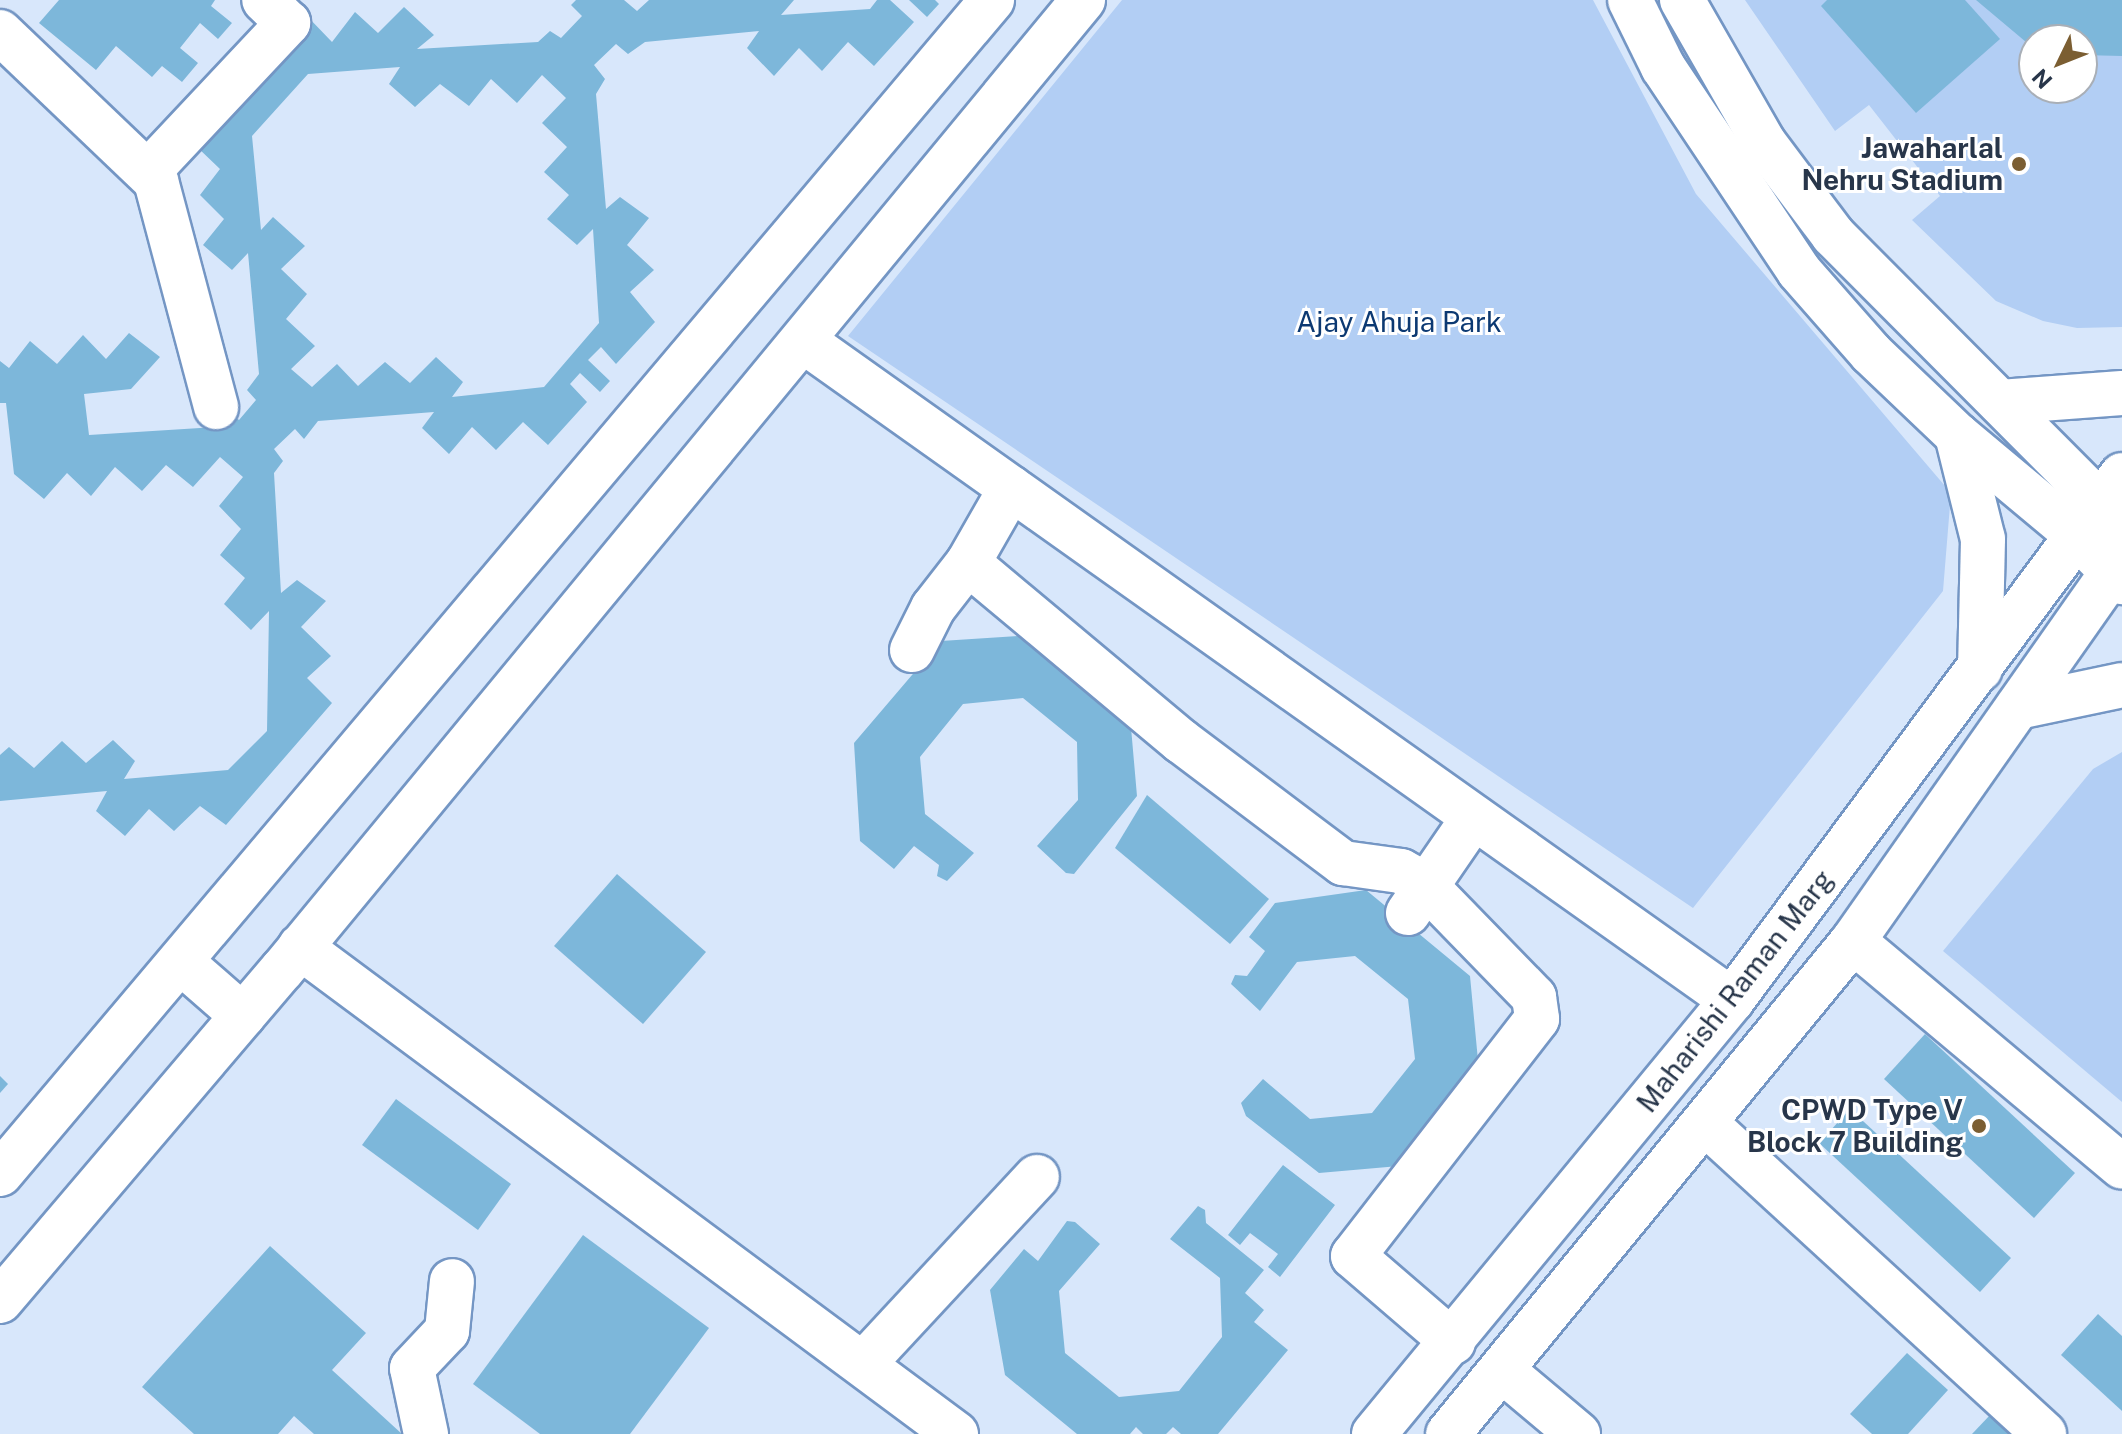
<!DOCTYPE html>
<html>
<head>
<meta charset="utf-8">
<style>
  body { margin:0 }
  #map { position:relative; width:2122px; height:1434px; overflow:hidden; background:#d8e7fb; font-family:"Public Sans",sans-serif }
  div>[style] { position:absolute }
  .green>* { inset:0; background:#b2cef4 }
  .building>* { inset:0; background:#7db7da }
  .roads { filter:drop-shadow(2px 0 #7496c4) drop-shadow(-2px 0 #7496c4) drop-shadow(0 2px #7496c4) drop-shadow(0 -2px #7496c4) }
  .minor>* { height:44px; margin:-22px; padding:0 22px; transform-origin:22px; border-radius:22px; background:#fff }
  .major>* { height:44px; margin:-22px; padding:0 22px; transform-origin:22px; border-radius:22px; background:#fff }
  .dots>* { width:22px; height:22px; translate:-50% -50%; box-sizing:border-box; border:4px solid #fff; border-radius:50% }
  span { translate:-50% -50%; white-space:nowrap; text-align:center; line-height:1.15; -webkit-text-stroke:6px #fff; paint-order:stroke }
  .poi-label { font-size:28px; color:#28364a; font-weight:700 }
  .right { translate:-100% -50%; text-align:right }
  .park-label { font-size:28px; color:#0c3972 }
  .street-label { font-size:28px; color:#28364a }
  .north { position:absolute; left:2018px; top:24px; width:80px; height:80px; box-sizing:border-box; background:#fff; border:2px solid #a9afb7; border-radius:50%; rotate:227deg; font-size:22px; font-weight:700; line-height:32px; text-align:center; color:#28364a }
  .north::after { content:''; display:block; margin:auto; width:28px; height:36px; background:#7b5e32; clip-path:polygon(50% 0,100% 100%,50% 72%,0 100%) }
</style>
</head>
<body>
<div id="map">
  <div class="green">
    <i style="clip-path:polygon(1122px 0,1593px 0,1696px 194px,1951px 493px,1943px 591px,1693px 908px,848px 336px)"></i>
    <i style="clip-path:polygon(evenodd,1745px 0,2122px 0,2122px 327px,2077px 328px,2043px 321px,1996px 301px,1912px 220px,1940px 196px,1869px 105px,1835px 131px,1745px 0,2034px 40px,2082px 40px,2082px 88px,2034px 88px,2034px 40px)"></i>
    <i style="clip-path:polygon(2122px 752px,2122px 1102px,1943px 951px,2093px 769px)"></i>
  </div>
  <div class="building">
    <i style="clip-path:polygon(59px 0,215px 0,211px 6px,232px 23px,218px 39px,200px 23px,180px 48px,198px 63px,182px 82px,162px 66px,152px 77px,116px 46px,96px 70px,39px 23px)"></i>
    <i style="clip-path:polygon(evenodd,576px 0,624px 0,637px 11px,649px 0,794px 0,781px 15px,870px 9px,877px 0,890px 0,914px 22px,874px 66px,848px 42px,822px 71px,799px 48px,774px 76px,747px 48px,759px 31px,645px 42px,628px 54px,616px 44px,594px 65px,605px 79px,596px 94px,606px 209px,620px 197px,649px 218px,627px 245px,654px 270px,630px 292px,655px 322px,616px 364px,601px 347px,588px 360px,610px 381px,600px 392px,580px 373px,570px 384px,587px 402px,548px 445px,523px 422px,496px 450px,472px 427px,449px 454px,422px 428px,434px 412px,318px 421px,304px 439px,295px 429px,274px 449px,283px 461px,274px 473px,281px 593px,297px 580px,326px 601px,301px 627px,331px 656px,307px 678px,332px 703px,226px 825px,200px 806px,174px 831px,149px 809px,125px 836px,96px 811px,107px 791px,0 801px,0 755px,9px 747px,34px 768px,62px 741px,86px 763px,113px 740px,135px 761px,124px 779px,228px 770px,267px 731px,269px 611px,251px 630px,224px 604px,245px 578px,220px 555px,241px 529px,219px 506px,243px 477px,220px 457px,193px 487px,166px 465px,142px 491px,115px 467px,91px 496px,67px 473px,44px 499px,14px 474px,6px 403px,0 403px,0 361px,9px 368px,30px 341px,57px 364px,83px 335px,106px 359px,129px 333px,160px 357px,131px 389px,84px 394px,89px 435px,216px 427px,227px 412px,239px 420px,256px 400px,247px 390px,259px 374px,248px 253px,232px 270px,203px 245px,224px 219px,200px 195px,220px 169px,196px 146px,306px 15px,332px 42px,355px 12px,378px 33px,404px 7px,434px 35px,417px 49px,538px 42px,550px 31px,561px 38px,582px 16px,571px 5px,576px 0,400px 67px,389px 84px,415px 107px,440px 84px,469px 106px,491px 79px,517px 103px,542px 75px,566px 98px,542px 123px,567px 147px,544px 172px,569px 195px,547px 219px,577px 245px,593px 229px,599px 323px,544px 387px,452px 397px,463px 382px,436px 357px,410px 383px,385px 362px,358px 386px,337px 364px,312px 387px,291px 369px,315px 346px,286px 319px,307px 294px,281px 269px,305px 246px,273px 217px,261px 230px,252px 136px,308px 74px,400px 67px)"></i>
    <i style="clip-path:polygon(909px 0,935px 0,939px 4px,927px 17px)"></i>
    <i style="clip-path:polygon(1827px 0,1965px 0,2000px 39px,1916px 113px,1821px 6px)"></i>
    <i style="clip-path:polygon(1976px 0,2122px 0,2122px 56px,2082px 55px,2082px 40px,2026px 42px)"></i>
    <i style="clip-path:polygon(1035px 635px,1130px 716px,1137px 796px,1074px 874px,1066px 873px,1037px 846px,1078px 800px,1077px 742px,1023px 698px,963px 704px,920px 757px,925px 814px,974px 853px,947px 881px,937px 876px,939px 865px,914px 846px,894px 869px,860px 841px,854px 743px,941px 641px)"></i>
    <i style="clip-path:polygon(1147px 795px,1269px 899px,1230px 944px,1115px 848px)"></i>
    <i style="clip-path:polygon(617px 874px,706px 952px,643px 1024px,554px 946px)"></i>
    <i style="clip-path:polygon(1366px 890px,1470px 976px,1479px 1071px,1399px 1166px,1319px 1173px,1246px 1116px,1241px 1103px,1263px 1079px,1310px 1119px,1372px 1113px,1415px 1059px,1408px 999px,1355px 956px,1297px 962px,1260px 1011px,1231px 984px,1235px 975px,1247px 976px,1265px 951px,1249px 937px,1275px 903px)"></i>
    <i style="clip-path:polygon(1925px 1034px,2075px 1173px,2034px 1218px,1884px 1079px)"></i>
    <i style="clip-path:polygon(0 1076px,8px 1084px,0 1093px)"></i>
    <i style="clip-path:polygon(396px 1099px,511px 1184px,478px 1230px,362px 1145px)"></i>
    <i style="clip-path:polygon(1850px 1109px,2011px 1258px,1980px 1292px,1819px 1143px)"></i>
    <i style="clip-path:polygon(1283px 1165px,1335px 1205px,1280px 1277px,1268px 1267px,1278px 1254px,1250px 1233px,1240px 1245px,1228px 1235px)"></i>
    <i style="clip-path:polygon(1198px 1206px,1205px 1210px,1206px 1223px,1264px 1270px,1245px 1293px,1264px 1310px,1254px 1322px,1288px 1350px,1218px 1434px,1181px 1434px,1173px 1427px,1166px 1434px,1143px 1434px,1136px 1427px,1130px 1434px,1077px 1434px,1005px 1375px,990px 1290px,1024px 1249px,1038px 1261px,1067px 1221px,1075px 1222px,1100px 1244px,1059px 1291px,1065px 1353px,1119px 1397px,1179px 1391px,1222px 1337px,1220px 1278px,1170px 1239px)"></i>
    <i style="clip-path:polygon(583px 1235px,709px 1328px,630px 1434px,540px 1434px,473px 1384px)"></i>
    <i style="clip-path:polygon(270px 1246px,366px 1333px,332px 1370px,402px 1434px,314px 1434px,294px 1416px,278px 1434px,194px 1434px,142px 1387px)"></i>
    <i style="clip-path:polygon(2098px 1314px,2122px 1336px,2122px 1411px,2061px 1355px)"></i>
    <i style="clip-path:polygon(1907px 1353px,1948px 1390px,1908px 1434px,1872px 1434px,1850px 1414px)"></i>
    <i style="clip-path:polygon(1991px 1414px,2013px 1434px,1972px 1434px)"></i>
  </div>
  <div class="roads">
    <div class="minor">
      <i style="left:1630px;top:0;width:75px;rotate:63.8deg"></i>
      <i style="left:1663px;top:67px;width:245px;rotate:56.3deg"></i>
      <i style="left:1799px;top:271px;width:109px;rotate:48.7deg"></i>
      <i style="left:1871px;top:353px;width:119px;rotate:43.6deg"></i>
      <i style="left:1957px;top:435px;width:153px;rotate:39.9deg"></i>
      <i style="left:2074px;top:533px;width:69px;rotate:45.6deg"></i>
      <i style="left:1682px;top:0;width:165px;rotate:60.2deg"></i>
      <i style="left:1764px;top:143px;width:115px;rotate:53.1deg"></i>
      <i style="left:1833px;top:235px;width:409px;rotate:45.1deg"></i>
      <i style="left:0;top:32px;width:216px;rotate:43.7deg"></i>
      <i style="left:156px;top:181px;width:234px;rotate:75.1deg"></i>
      <i style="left:150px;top:170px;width:202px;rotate:-46.8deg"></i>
      <i style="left:288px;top:23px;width:33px;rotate:-136deg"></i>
      <i style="left:805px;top:342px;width:1137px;rotate:35.37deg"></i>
      <i style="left:2000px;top:402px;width:122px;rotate:-4.2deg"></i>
      <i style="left:1957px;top:435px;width:107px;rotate:76deg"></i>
      <i style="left:1983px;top:539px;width:130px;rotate:91.3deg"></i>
      <i style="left:1011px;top:488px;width:86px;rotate:119.8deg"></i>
      <i style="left:968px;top:563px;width:278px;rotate:39.9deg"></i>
      <i style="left:1181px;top:741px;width:203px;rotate:37deg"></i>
      <i style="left:1343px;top:863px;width:59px;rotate:7.9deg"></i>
      <i style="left:1401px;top:871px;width:26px;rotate:29deg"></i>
      <i style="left:1424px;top:884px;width:158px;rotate:45.8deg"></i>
      <i style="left:1534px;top:997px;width:22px;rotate:82deg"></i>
      <i style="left:1537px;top:1019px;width:300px;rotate:127.8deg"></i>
      <i style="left:1353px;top:1256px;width:132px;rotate:40.7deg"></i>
      <i style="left:912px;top:650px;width:47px;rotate:-63.4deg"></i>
      <i style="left:933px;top:608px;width:57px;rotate:-52.1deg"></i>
      <i style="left:2018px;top:707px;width:106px;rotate:-11.9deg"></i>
      <i style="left:1408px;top:913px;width:116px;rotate:-55.5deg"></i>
      <i style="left:1853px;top:941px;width:351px;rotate:40deg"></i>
      <i style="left:300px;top:947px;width:817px;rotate:36.59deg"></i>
      <i style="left:181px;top:962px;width:82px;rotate:41.1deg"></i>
      <i style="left:1705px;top:1123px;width:460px;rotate:42.5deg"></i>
      <i style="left:0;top:1174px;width:1537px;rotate:-49.8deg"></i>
      <i style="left:0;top:1301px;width:435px;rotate:-49.6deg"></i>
      <i style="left:282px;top:970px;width:1258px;rotate:-50.45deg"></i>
      <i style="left:864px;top:1363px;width:254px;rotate:-47.1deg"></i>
      <i style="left:1503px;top:1371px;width:98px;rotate:40deg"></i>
      <i style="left:426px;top:1434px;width:67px;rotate:-102deg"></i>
      <i style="left:412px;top:1368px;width:51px;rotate:-46.6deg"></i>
      <i style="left:447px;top:1331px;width:50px;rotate:-84.3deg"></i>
    </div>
    <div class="major">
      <i style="left:1374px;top:1434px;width:563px;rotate:-50.48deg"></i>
      <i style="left:1732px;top:1000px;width:654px;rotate:-53.39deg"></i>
      <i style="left:1448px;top:1434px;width:638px;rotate:-50.6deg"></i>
      <i style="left:1853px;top:941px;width:468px;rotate:-54.9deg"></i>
    </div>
  </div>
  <div class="dots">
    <i style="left:2019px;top:164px;background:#7b5e32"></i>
    <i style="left:1979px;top:1126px;background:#7b5e32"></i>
  </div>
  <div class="poi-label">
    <span class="right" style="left:2003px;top:164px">Jawaharlal<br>Nehru Stadium</span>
    <span class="right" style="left:1963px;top:1126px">CPWD Type V<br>Block 7 Building</span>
  </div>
  <div class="park-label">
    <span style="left:1399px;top:322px">Ajay Ahuja Park</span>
  </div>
  <div class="street-label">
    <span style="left:1735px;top:991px;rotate:-52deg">Maharishi Raman Marg</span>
  </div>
  <div class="north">N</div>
</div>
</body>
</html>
